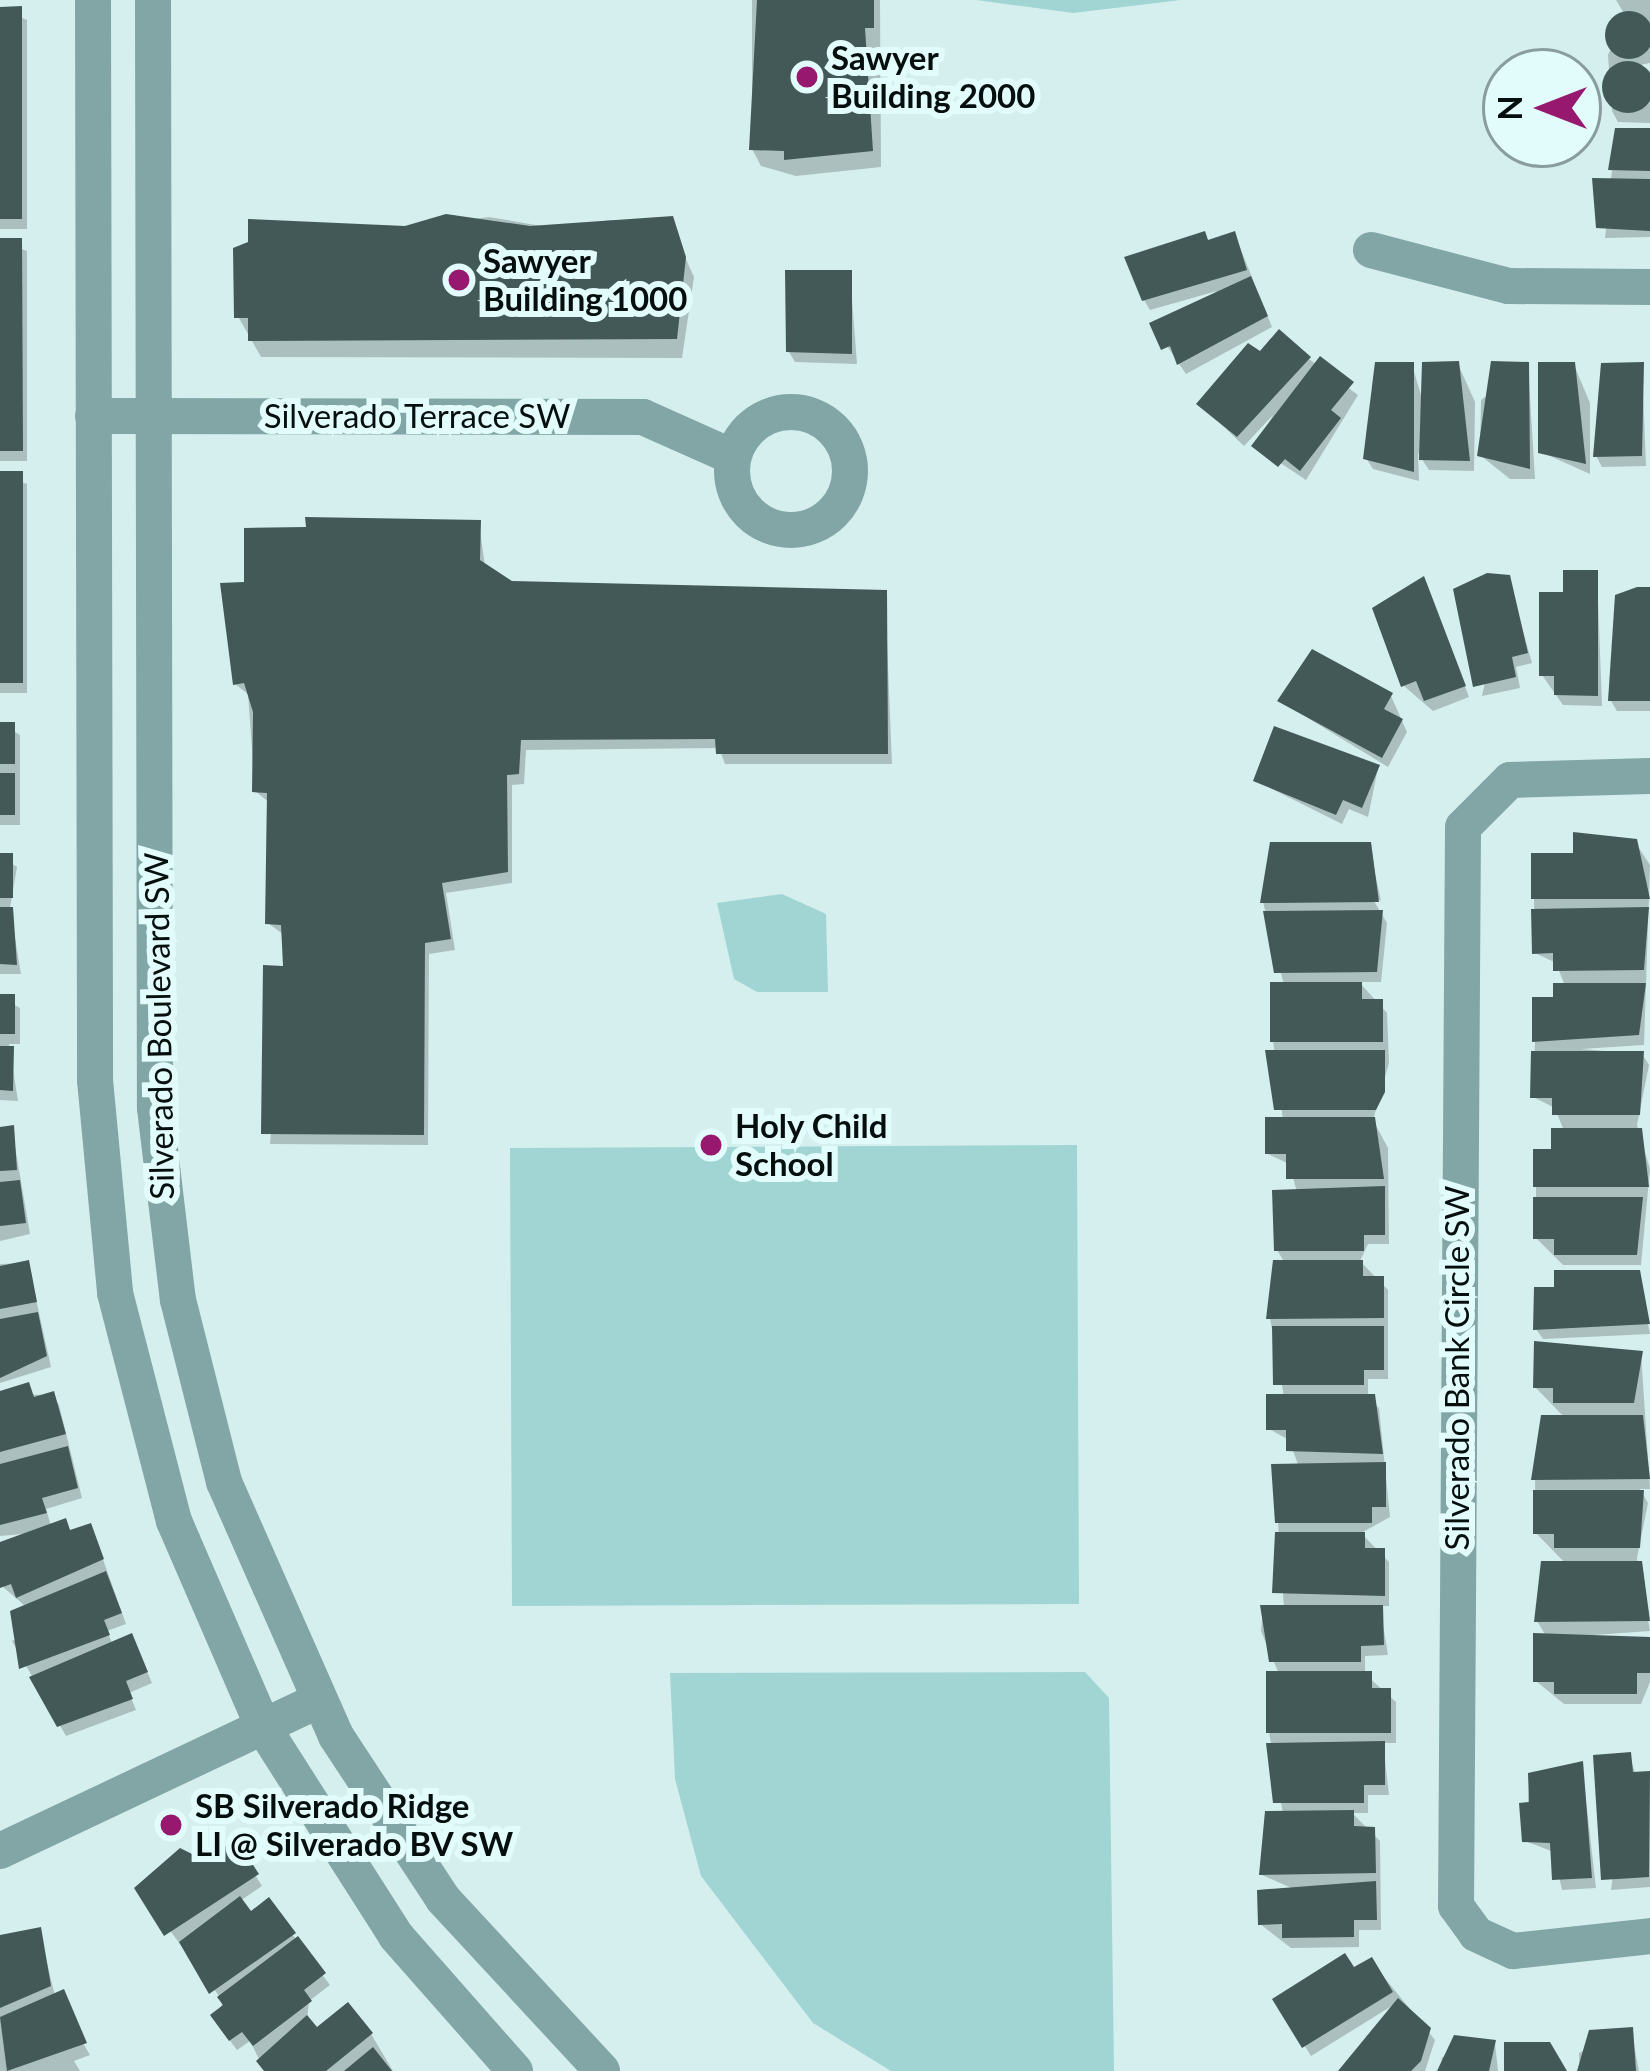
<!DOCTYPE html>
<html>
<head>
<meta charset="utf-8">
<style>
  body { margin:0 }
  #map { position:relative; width:1650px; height:2071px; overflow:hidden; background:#d5efee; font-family:Lato,sans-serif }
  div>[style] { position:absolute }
  .green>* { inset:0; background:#a0d5d4 }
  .shadow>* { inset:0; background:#0003 }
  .building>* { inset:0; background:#425958 }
  .round { border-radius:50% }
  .minor>* { height:36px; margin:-18px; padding:0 18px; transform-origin:18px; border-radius:18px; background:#82a5a5 }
  .minor>.ring { margin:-18px; padding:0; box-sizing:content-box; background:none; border:36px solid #82a5a5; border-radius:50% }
  .tertiary>* { height:36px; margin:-18px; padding:0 18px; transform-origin:18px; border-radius:18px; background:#82a5a5 }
  .dots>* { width:33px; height:33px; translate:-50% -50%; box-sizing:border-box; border:6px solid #e2fcfc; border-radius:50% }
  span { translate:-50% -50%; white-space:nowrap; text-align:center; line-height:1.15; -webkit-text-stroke:12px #e2fcfc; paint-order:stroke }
  .poi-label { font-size:33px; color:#060e0e; font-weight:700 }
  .left { translate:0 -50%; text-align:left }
  .street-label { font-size:33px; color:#060e0e }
  .north { position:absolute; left:1482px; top:48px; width:120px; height:120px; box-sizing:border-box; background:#e2fcfc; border:3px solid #8a9d9d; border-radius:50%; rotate:270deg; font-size:33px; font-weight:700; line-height:48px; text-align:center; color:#060e0e }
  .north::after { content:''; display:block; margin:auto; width:42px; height:54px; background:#97186f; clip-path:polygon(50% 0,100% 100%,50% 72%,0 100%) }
</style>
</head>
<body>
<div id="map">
  <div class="green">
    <i style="clip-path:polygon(976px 0,1181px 0,1073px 13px)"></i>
    <i style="clip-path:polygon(782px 894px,826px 914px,828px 992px,757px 992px,734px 979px,717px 903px)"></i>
    <i style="clip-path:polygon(1077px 1145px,1079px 1604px,512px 1606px,510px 1148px)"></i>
    <i style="clip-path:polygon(1085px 1672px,1109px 1698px,1114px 2071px,891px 2071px,813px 2023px,701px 1876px,675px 1779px,670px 1673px)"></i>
  </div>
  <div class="shadow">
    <i style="clip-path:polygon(752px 0,880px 0,881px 167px,796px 176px,761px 166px,752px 149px)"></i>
    <i style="clip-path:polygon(1616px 0,1650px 0,1650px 63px,1624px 68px,1650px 71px,1650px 123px,1618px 122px,1612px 111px,1608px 55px,1625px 15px)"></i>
    <i style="clip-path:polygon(0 9px,27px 20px,27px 229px,0 229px)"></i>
    <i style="clip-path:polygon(1650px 130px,1650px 237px,1605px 238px,1612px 170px)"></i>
    <i style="clip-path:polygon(489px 217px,559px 229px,610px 220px,675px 235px,694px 277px,682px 358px,261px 357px,235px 311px,405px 229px)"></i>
    <i style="clip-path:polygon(0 241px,27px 251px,27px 461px,0 461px)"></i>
    <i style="clip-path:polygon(1239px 245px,1272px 327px,1186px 374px,1159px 334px,1217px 291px,1150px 310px,1144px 300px)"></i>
    <i style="clip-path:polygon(850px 273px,857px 364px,795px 362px,789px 352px)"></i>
    <i style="clip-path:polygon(1261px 355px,1309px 359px,1358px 395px,1306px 480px,1255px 446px,1273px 415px,1244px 446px,1200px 404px)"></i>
    <i style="clip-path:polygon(1458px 364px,1475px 402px,1474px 471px,1429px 470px,1418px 453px,1419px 481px,1373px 469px,1366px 458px,1412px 365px,1424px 405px)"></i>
    <i style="clip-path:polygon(1528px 365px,1535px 479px,1510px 479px,1480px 455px,1481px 400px)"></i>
    <i style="clip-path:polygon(1574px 365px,1590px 403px,1590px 474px,1541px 452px)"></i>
    <i style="clip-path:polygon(1642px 365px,1646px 466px,1602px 467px,1596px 456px)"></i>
    <i style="clip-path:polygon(0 474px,27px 484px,27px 693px,0 693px)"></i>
    <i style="clip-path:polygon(479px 523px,485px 566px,511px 584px,885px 593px,892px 764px,725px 764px,719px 748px,526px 750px,524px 784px,512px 785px,512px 883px,446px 893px,455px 950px,429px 954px,428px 1145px,270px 1144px,286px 969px,284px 935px,268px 923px,270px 803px,255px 791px,248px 694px,235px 684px,247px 585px)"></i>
    <i style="clip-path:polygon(1597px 573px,1602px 706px,1563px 705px,1542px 675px,1566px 595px)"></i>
    <i style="clip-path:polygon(1508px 578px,1532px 663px,1516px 667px,1520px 688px,1482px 696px)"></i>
    <i style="clip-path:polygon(1429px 590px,1469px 697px,1433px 711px,1404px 686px)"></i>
    <i style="clip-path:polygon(1650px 592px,1650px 711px,1617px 711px,1611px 701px)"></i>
    <i style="clip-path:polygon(1391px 696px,1407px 732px,1388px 767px,1280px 701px)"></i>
    <i style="clip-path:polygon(0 723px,20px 735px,20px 825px,0 825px)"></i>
    <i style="clip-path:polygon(1378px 768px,1368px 817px,1349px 809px,1342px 824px,1256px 781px)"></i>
    <i style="clip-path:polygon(1635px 842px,1650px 865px,1644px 1045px,1581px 1049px,1642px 1054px,1649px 1065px,1637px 1125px,1650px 1169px,1641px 1265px,1563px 1265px,1536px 1238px,1536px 1187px,1564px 1131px,1555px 1108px,1533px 1097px,1535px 1041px,1565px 986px,1556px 963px,1535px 953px,1534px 898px,1576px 856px)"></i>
    <i style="clip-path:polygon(1369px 845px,1381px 901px,1368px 891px,1387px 923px,1381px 982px,1359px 982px,1387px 1013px,1389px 1063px,1373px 1120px,1388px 1148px,1389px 1244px,1368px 1244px,1360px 1261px,1388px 1290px,1388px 1379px,1368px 1379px,1368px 1397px,1379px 1408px,1390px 1517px,1361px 1533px,1389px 1562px,1389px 1606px,1380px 1606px,1388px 1655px,1365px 1656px,1365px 1674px,1396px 1702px,1396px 1743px,1383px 1743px,1389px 1795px,1368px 1795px,1368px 1813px,1352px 1813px,1380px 1841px,1381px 1930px,1359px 1930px,1359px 1947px,1291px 1948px,1260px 1924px,1296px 1890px,1262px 1875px,1283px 1814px,1269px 1732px,1279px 1674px,1261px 1631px,1263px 1608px,1284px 1608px,1278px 1522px,1299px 1467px,1289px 1440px,1269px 1429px,1284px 1397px,1270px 1318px,1285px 1263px,1277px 1250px,1297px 1192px,1289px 1164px,1268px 1154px,1283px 1120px,1273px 1041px,1284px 985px,1263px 902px)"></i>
    <i style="clip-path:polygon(0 856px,17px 867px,10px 908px,21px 974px,0 974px)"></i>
    <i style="clip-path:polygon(0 997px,20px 1008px,20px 1044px,9px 1044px,18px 1101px,0 1100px)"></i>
    <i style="clip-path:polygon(12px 1129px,30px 1234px,0 1241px,0 1130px)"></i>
    <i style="clip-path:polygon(28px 1263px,51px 1367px,0 1383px,0 1264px)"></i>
    <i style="clip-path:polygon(1638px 1273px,1650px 1334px,1543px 1339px,1536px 1329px,1557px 1290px)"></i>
    <i style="clip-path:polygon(1641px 1353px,1650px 1489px,1640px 1489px,1648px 1503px,1637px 1558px,1650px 1631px,1565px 1637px,1650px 1640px,1650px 1682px,1641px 1704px,1564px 1704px,1536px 1681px,1546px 1636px,1537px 1621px,1566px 1564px,1536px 1533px,1535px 1479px,1565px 1418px,1536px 1388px)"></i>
    <i style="clip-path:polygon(0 1394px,53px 1395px,59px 1405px,82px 1498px,46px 1509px,51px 1526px,95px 1537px,126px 1624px,107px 1631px,113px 1645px,137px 1648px,152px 1683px,129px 1693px,136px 1710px,66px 1736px,12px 1641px,22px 1637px,24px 1605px,3px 1587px,0 1545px,34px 1533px,0 1536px)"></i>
    <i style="clip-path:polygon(1629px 1755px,1636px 1775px,1650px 1774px,1650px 1887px,1611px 1890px)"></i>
    <i style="clip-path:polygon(1582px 1765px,1596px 1888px,1562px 1890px,1554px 1852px,1525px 1841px,1530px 1776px)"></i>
    <i style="clip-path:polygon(235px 1843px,262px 1886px,240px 1901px,250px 1915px,268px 1902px,330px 1985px,309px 2001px,307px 2019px,317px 2031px,371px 2034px,393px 2071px,265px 2071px,250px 2041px,237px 2050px,220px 2027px,222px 2000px,138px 1888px)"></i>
    <i style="clip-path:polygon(39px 1930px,55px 1996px,90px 2055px,74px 2061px,80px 2071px,0 2071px,0 1942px)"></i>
    <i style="clip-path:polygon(1371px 1961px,1435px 2040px,1425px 2071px,1341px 2071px,1395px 2004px,1311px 2056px,1276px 2000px)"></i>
    <i style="clip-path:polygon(1631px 2030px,1639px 2071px,1580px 2071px,1579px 2053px)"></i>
    <i style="clip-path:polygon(1495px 2043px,1498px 2071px,1440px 2071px,1442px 2057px)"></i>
  </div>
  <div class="building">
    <i style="clip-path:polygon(757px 0,874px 0,874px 28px,865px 28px,873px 151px,784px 160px,784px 151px,749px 150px)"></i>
    <i style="clip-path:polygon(22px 6px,22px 219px,0 219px,0 7px)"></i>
    <i class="round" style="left:1605px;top:11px;width:48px;height:48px"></i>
    <i class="round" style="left:1602px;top:61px;width:52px;height:52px"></i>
    <i style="clip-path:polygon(1615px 128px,1650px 128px,1650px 171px,1608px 170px)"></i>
    <i style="clip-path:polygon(1592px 178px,1650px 179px,1650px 231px,1596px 228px)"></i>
    <i style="clip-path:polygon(446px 214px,530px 226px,673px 216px,686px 257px,677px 339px,248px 341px,248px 318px,234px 318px,233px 248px,248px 242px,248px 219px,405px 226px)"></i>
    <i style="clip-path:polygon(1205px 231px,1208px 240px,1235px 231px,1247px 270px,1142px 301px,1124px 257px)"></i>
    <i style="clip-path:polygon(0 238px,22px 238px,23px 451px,0 451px)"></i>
    <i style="clip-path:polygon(785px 270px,852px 270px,852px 354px,786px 352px)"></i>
    <i style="clip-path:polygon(1251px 276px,1268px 316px,1177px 365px,1170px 346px,1161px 350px,1149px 323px)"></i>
    <i style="clip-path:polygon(1279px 329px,1311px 357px,1237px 437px,1196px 404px,1248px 343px,1260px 351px)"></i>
    <i style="clip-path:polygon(1320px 356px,1354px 382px,1331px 410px,1341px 418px,1300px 471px,1285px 459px,1278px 467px,1251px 446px)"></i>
    <i style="clip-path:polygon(1459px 361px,1470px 461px,1419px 460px,1422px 362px)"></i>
    <i style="clip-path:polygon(1491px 361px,1529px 362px,1530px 469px,1477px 456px)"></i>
    <i style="clip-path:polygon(1375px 362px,1414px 362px,1414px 472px,1363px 459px)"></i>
    <i style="clip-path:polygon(1538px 362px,1575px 362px,1586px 464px,1538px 453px)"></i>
    <i style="clip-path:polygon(1644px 362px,1642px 456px,1593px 457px,1601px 363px)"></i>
    <i style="clip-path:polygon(0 471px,23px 471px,23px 683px,0 683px)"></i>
    <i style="clip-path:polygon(305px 517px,481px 520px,480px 560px,512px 581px,887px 590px,888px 754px,716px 754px,715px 739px,521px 740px,519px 774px,507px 775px,508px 872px,442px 883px,451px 939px,425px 943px,424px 1135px,261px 1134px,263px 965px,283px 966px,281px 925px,265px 924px,267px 793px,252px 792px,253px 712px,244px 683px,233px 685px,220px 583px,244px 582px,244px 528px,306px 527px)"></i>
    <i style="clip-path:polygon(1563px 570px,1598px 570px,1598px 696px,1554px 695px,1554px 676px,1539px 676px,1539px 592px,1563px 592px)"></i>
    <i style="clip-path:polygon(1487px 573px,1510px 575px,1528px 653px,1512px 657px,1516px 677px,1473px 687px,1453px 589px)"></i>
    <i style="clip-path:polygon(1424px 576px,1466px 686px,1424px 701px,1416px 681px,1401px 687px,1372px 608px)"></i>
    <i style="clip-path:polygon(1637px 587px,1650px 587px,1650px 701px,1608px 701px,1615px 595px)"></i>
    <i style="clip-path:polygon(1312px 649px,1393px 693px,1384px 709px,1403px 719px,1382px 758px,1277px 701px)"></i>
    <i style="clip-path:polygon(0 722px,15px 722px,15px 764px,0 764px)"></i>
    <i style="clip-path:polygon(1274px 726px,1380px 765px,1362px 808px,1343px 800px,1336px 815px,1253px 781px)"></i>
    <i style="clip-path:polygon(0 773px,15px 773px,15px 815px,0 815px)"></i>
    <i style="clip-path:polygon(1573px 832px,1637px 839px,1650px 899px,1531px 899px,1531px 853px,1573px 853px)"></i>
    <i style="clip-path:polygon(1270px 842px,1371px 842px,1379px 902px,1260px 903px)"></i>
    <i style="clip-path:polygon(0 853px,13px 853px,13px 898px,0 898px)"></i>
    <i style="clip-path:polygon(0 907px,13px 907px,17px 965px,0 964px)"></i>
    <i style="clip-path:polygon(1649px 907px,1644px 970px,1553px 971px,1553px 953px,1532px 954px,1531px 909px)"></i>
    <i style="clip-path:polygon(1383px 910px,1377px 972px,1274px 973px,1263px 911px)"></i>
    <i style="clip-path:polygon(1270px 982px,1362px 982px,1362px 999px,1383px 999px,1383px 1042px,1270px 1042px)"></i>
    <i style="clip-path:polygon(1553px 983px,1646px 983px,1639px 1035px,1532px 1042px,1532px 997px,1553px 997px)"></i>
    <i style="clip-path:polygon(0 994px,15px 994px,15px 1034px,0 1034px)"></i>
    <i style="clip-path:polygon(0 1046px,14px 1046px,13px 1091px,0 1090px)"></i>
    <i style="clip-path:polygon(1265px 1050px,1385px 1050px,1385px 1092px,1376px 1110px,1274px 1110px)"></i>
    <i style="clip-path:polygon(1531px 1051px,1644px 1051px,1640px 1115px,1552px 1115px,1552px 1098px,1530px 1098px)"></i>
    <i style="clip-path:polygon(1265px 1117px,1375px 1117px,1384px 1179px,1286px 1179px,1286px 1154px,1265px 1154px)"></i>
    <i style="clip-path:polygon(14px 1125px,17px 1170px,0 1171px,0 1127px)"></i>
    <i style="clip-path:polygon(1551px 1128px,1642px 1128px,1649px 1187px,1533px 1187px,1533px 1149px,1551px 1149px)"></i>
    <i style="clip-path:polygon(20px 1180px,26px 1223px,0 1226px,0 1182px)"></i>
    <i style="clip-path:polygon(1385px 1186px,1385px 1235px,1364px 1235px,1364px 1251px,1274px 1251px,1272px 1190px)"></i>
    <i style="clip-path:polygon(1533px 1197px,1643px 1197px,1637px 1255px,1554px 1255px,1554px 1239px,1533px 1239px)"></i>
    <i style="clip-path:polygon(29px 1260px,37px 1302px,0 1309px,0 1266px)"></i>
    <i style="clip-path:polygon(1273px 1260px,1363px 1260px,1363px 1276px,1384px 1276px,1384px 1318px,1266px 1319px)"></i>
    <i style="clip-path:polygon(1554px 1270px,1640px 1270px,1650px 1324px,1533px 1330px,1534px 1287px,1554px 1287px)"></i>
    <i style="clip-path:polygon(38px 1312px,47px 1356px,0 1378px,0 1319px)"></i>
    <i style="clip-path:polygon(1272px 1326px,1384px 1326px,1384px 1370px,1364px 1370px,1364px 1385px,1273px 1385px)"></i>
    <i style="clip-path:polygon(1534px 1341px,1643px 1351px,1634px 1403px,1553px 1403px,1553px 1388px,1533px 1388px)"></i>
    <i style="clip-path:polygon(29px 1382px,34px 1397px,54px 1391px,66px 1434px,0 1452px,0 1391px)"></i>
    <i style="clip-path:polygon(1266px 1394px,1375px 1394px,1383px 1454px,1286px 1451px,1286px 1430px,1266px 1430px)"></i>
    <i style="clip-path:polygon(1541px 1415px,1643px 1415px,1650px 1479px,1531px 1480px)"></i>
    <i style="clip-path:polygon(68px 1446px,78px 1488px,42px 1498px,47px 1513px,0 1525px,0 1464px)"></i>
    <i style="clip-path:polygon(1386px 1462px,1386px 1507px,1372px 1507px,1372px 1523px,1275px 1523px,1271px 1464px)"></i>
    <i style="clip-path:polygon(1533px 1490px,1644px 1490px,1640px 1548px,1554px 1548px,1554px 1534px,1533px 1534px)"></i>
    <i style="clip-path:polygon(66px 1518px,70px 1530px,91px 1523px,104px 1559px,16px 1598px,11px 1584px,0 1588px,0 1542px)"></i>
    <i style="clip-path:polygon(1275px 1532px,1365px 1532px,1365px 1548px,1385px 1548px,1385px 1596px,1272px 1593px)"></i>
    <i style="clip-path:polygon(1541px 1561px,1642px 1561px,1650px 1621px,1534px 1622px)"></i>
    <i style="clip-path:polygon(106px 1571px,122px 1613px,104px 1620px,110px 1635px,19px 1669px,10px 1611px)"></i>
    <i style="clip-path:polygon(1260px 1605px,1383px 1605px,1384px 1645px,1361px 1646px,1361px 1662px,1269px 1662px)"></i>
    <i style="clip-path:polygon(132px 1633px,148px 1672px,126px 1681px,133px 1699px,57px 1727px,29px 1677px)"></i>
    <i style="clip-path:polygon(1533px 1633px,1650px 1637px,1650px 1673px,1637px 1673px,1637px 1694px,1554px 1694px,1554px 1682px,1533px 1682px)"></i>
    <i style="clip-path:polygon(1266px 1671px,1372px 1671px,1372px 1688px,1391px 1688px,1391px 1733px,1266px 1733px)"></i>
    <i style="clip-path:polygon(1385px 1741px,1385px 1785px,1364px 1785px,1364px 1803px,1273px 1803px,1266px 1743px)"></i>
    <i style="clip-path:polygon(1631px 1752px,1633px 1772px,1650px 1771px,1649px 1877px,1601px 1880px,1593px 1755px)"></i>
    <i style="clip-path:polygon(1583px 1761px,1592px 1878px,1552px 1880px,1550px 1843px,1522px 1842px,1519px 1803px,1529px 1802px,1528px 1773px)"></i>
    <i style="clip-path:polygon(1354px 1810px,1354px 1826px,1375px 1827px,1376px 1873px,1259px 1875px,1265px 1811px)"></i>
    <i style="clip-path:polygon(236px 1839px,259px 1874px,164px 1936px,134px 1888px,180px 1848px,204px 1860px)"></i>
    <i style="clip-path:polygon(1376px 1881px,1377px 1920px,1354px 1920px,1354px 1937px,1282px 1938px,1282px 1924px,1258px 1925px,1257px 1890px)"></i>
    <i style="clip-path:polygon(240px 1896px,251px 1911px,269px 1897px,296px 1933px,209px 1994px,179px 1942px)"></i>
    <i style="clip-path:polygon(41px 1927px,51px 1986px,0 2008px,0 1935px)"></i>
    <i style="clip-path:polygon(298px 1936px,326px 1973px,304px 1990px,312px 2001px,253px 2046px,242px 2032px,229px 2041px,210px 2015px,223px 2005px,217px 1997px)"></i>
    <i style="clip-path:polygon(1345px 1953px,1354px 1967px,1372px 1957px,1393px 1992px,1302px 2048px,1272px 1999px)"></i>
    <i style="clip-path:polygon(64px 1989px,87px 2043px,7px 2071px,0 2017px)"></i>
    <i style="clip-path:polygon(1398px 1998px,1431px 2028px,1421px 2061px,1411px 2071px,1338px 2071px)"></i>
    <i style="clip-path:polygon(348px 2002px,373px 2033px,326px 2071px,264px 2071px,256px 2061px,307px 2015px,317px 2027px)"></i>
    <i style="clip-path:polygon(1633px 2027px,1636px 2071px,1577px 2071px,1589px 2030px)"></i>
    <i style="clip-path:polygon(1454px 2035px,1496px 2040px,1489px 2071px,1437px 2071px)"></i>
    <i style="clip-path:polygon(1504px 2042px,1550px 2042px,1567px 2071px,1504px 2071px)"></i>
    <i style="clip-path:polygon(373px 2047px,392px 2071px,344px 2071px)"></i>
  </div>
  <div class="minor">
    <i style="left:1371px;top:250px;width:142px;rotate:14.7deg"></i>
    <i style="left:1508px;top:286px;width:142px;rotate:0.4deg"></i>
    <i class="ring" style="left:732px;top:412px;width:82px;height:82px"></i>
    <i style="left:93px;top:416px;width:550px;rotate:0.1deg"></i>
    <i style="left:643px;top:417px;width:98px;rotate:24deg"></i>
    <i style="left:1650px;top:776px;width:140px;rotate:178.4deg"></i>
    <i style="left:1510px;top:780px;width:66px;rotate:135deg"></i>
    <i style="left:1463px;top:827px;width:1079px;rotate:90.37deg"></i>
    <i style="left:1456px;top:1906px;width:34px;rotate:54deg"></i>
    <i style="left:1476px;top:1934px;width:41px;rotate:24.7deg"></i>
    <i style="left:1513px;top:1951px;width:138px;rotate:-6.2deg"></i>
    <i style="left:0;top:1851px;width:351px;rotate:-25.3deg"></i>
  </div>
  <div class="tertiary">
    <i style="left:93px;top:0;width:1080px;rotate:89.89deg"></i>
    <i style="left:95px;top:1080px;width:214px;rotate:84.6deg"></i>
    <i style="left:115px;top:1293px;width:236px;rotate:75.5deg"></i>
    <i style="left:174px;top:1521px;width:224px;rotate:66.6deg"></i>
    <i style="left:263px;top:1727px;width:248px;rotate:57.5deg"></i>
    <i style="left:396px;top:1936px;width:180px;rotate:48.6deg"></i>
    <i style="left:153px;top:0;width:1108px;rotate:89.9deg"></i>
    <i style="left:155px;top:1108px;width:193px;rotate:83.2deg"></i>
    <i style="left:178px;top:1300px;width:188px;rotate:75.8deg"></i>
    <i style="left:224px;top:1482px;width:278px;rotate:66.2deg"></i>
    <i style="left:336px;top:1736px;width:195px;rotate:56.7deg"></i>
    <i style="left:443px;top:1899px;width:234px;rotate:47.2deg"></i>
  </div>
  <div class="dots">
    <i style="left:807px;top:77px;background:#97186f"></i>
    <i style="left:459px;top:280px;background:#97186f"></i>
    <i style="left:711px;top:1145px;background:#97186f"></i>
    <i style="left:171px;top:1825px;background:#97186f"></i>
  </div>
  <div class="poi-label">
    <span class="left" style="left:831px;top:77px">Sawyer<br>Building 2000</span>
    <span class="left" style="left:483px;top:280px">Sawyer<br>Building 1000</span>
    <span class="left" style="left:735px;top:1145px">Holy Child<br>School</span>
    <span class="left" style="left:195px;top:1825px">SB Silverado Ridge<br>LI @ Silverado BV SW</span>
  </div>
  <div class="street-label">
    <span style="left:417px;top:416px">Silverado Terrace SW</span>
    <span style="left:159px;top:1026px;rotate:-91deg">Silverado Boulevard SW</span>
    <span style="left:1457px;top:1368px;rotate:-90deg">Silverado Bank Circle SW</span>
  </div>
  <div class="north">N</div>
</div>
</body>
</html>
